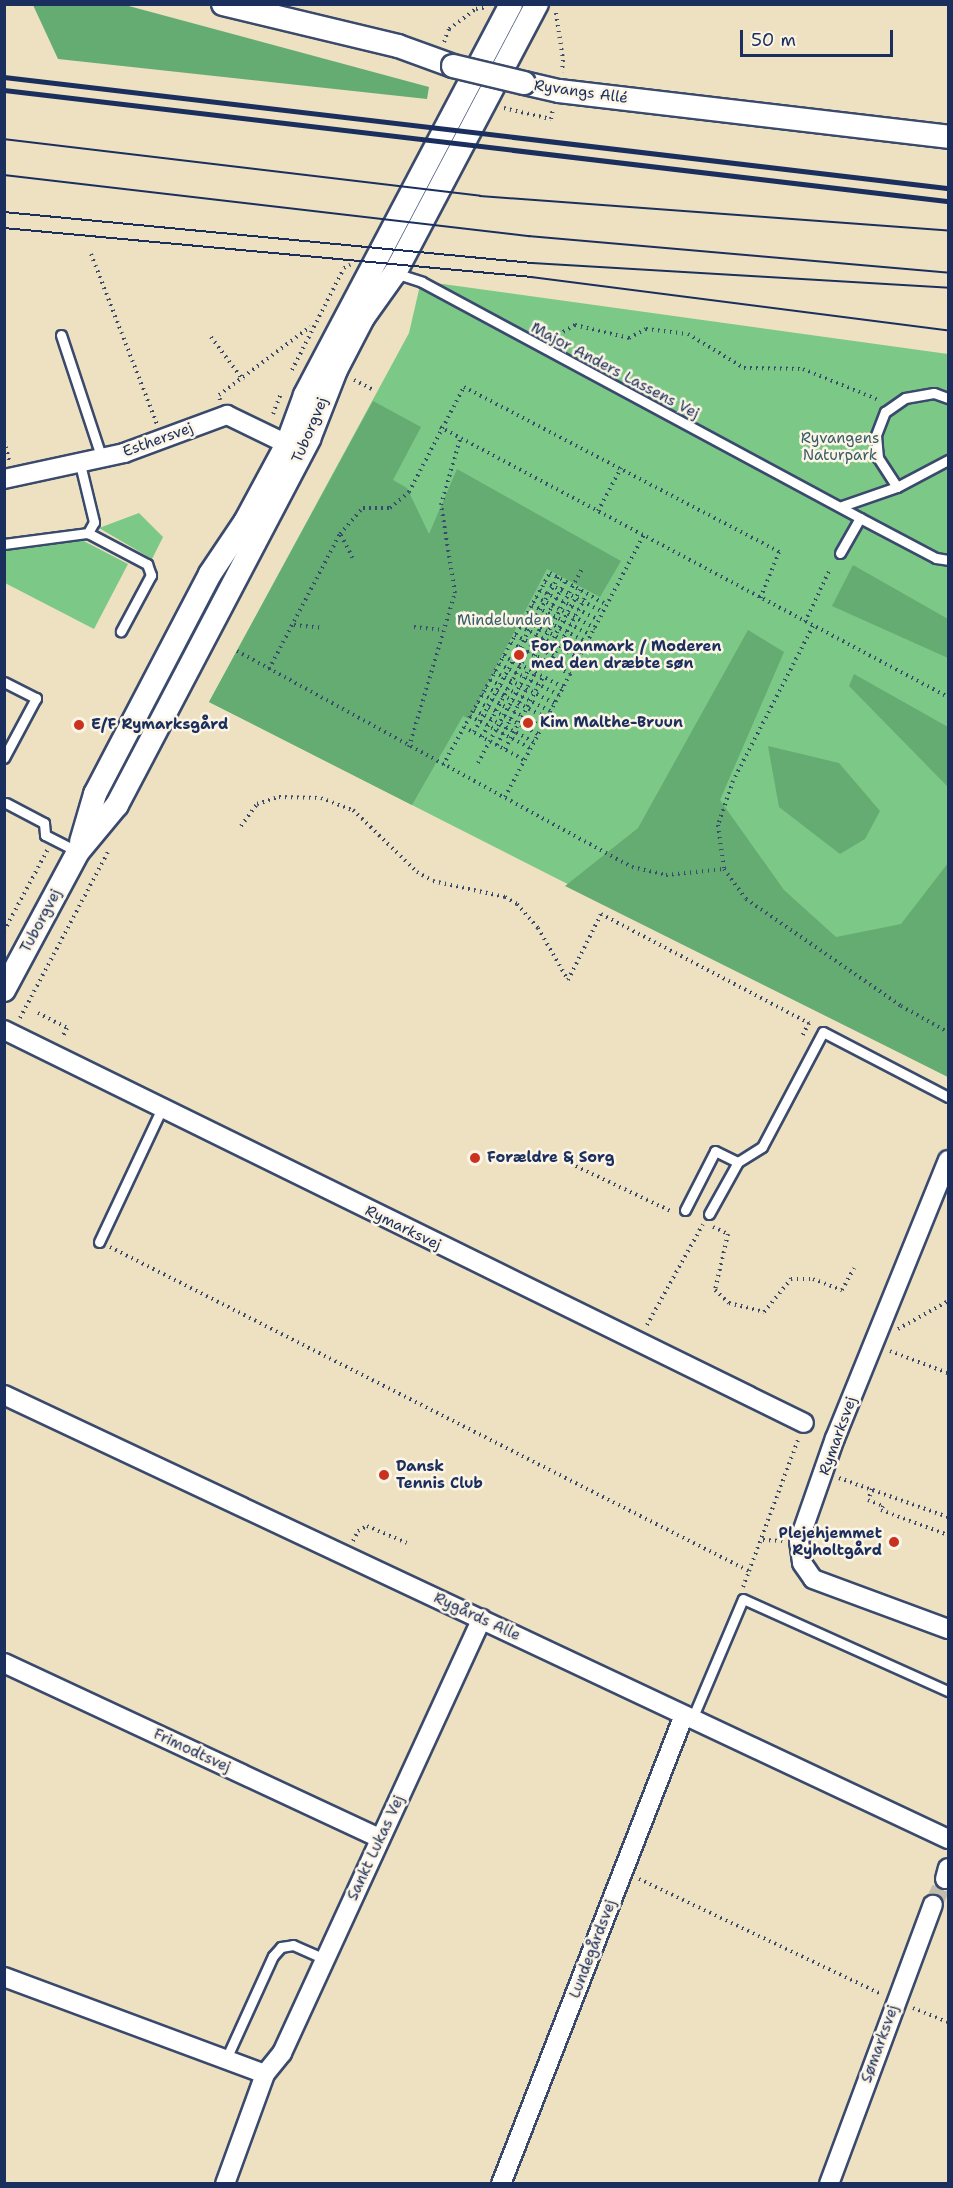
<!DOCTYPE html>
<html>
<head>
<meta charset="utf-8">
<style>
  body { margin:0 }
  #map { position:relative; width:953px; height:2188px; overflow:hidden; background:#ede1c1; font-family:"Shantell Sans",sans-serif }
  div>[style] { position:absolute }
  .green>* { inset:0; background:#7cc886 }
  .forest>* { inset:0; background:#65ac73 }
  .minor-tunnel>* { height:18px; margin-top:-9px; transform-origin:0; background:repeating-linear-gradient(90deg,#c3bdad 0 18px,transparent 0 27px) }
  .path>* { height:4px; margin-top:-2px; transform-origin:0; background:repeating-linear-gradient(90deg,#3a4a6d 0 1.5px,transparent 0 6px) }
  .roads { filter:drop-shadow(2px 0 #3a4a6d) drop-shadow(-2px 0 #3a4a6d) drop-shadow(0 2px #3a4a6d) drop-shadow(0 -2px #3a4a6d) }
  .service>* { height:9px; margin:-4.5px; padding:0 4.5px; transform-origin:4.5px; border-radius:4.5px; background:#fff }
  .minor>* { height:18px; margin:-9px; padding:0 9px; transform-origin:9px; border-radius:9px; background:#fff }
  .tertiary>* { height:22px; margin:-11px; padding:0 11px; transform-origin:11px; border-radius:11px; background:#fff }
  .tram>* { height:1.5px; margin:-0.75px; padding:0 0.75px; transform-origin:0.75px; border-radius:0.75px; background:#1b2f5e }
  .rail>* { height:4.5px; margin:-2.25px; padding:0 2.25px; transform-origin:2.25px; border-radius:2.25px; background:#1b2f5e }
  .bridges { filter:drop-shadow(2px 0 #3a4a6d) drop-shadow(-2px 0 #3a4a6d) drop-shadow(0 2px #3a4a6d) drop-shadow(0 -2px #3a4a6d) }
  .tertiary-bridge>* { height:22px; margin:-11px; padding:0 11px; transform-origin:11px; border-radius:11px; background:#fff }
  .dots>* { width:16px; height:16px; translate:-50% -50%; box-sizing:border-box; border:3px solid #fcf5e5; border-radius:50% }
  span { translate:-50% -50%; white-space:nowrap; text-align:center; line-height:1.15; -webkit-text-stroke:5px #fcf5e5; paint-order:stroke }
  .street-label { font-size:15px; color:#1b2f5e }
  .park-label { font-size:15px; color:#385d6a }
  .poi-label { font-size:15px; color:#1b2f5e; font-weight:700 }
  .left { translate:0 -50%; text-align:left }
  .right { translate:-100% -50%; text-align:right }
  .frame { position:absolute; inset:0; border:6px solid #1b2f5e; pointer-events:none }
  .scale { position:absolute; left:740px; top:30px; width:153px; height:27px; box-sizing:border-box; border:3px solid #1b2f5e; border-top:0; padding-left:8px; font-size:18px; line-height:21px; white-space:nowrap; color:#1b2f5e; -webkit-text-stroke:4px #fcf5e5; paint-order:stroke }
</style>
</head>
<body>
<div id="map">
  <div class="green">
    <i style="clip-path:polygon(421px 281px,948px 354px,948px 1077px,209px 702px,409px 333px)"></i>
    <i style="clip-path:polygon(139px 513px,163px 537px,152px 559px,99px 528px)"></i>
    <i style="clip-path:polygon(78px 538px,128px 564px,94px 629px,5px 583px,4px 549px)"></i>
  </div>
  <div class="forest">
    <i style="clip-path:polygon(33px 5px,125px 5px,429px 87px,427px 99px,58px 59px)"></i>
    <i style="clip-path:polygon(373px 401px,421px 427px,393px 480px,407px 488px,429px 534px,457px 469px,621px 561px,600px 597px,547px 569px,469px 719px,463px 716px,412px 805px,209px 702px)"></i>
    <i style="clip-path:polygon(853px 565px,948px 619px,948px 658px,832px 606px)"></i>
    <i style="clip-path:polygon(748px 630px,784px 652px,720px 800px,784px 890px,836px 937px,901px 924px,948px 863px,948px 1077px,565px 886px,638px 828px)"></i>
    <i style="clip-path:polygon(854px 674px,948px 727px,948px 787px,849px 686px)"></i>
    <i style="clip-path:polygon(768px 746px,839px 763px,880px 811px,865px 839px,840px 854px,779px 807px)"></i>
  </div>
  <div class="minor-tunnel">
    <i style="left:933px;top:1905px;width:29px;rotate:-65deg"></i>
  </div>
  <div class="path">
    <i style="left:556px;top:13px;width:48px;rotate:81.5deg"></i>
    <i style="left:563px;top:60px;width:12px;rotate:95deg"></i>
    <i style="left:444px;top:42px;width:14px;rotate:-69deg"></i>
    <i style="left:449px;top:29px;width:34px;rotate:-37deg"></i>
    <i style="left:476px;top:9px;width:11px;rotate:-10deg"></i>
    <i style="left:504px;top:108px;width:48px;rotate:13.2deg"></i>
    <i style="left:551px;top:119px;width:10px;rotate:-79deg"></i>
    <i style="left:91px;top:254px;width:182px;rotate:68.8deg"></i>
    <i style="left:211px;top:337px;width:54px;rotate:53.3deg"></i>
    <i style="left:553px;top:338px;width:26px;rotate:-31deg"></i>
    <i style="left:575px;top:325px;width:56px;rotate:13.5deg"></i>
    <i style="left:629px;top:338px;width:19px;rotate:-28deg"></i>
    <i style="left:646px;top:329px;width:42px;rotate:6.8deg"></i>
    <i style="left:688px;top:334px;width:66px;rotate:31.3deg"></i>
    <i style="left:744px;top:368px;width:59px;rotate:1deg"></i>
    <i style="left:803px;top:369px;width:82px;rotate:22.2deg"></i>
    <i style="left:292px;top:370px;width:114px;rotate:-63deg"></i>
    <i style="left:344px;top:268px;width:7px;rotate:-27deg"></i>
    <i style="left:354px;top:380px;width:20px;rotate:27deg"></i>
    <i style="left:220px;top:400px;width:5px;rotate:-101deg"></i>
    <i style="left:219px;top:395px;width:114px;rotate:-36.8deg"></i>
    <i style="left:273px;top:414px;width:22px;rotate:-69deg"></i>
    <i style="left:440px;top:427px;width:575px;rotate:27.99deg"></i>
    <i style="left:4px;top:441px;width:20px;rotate:75deg"></i>
    <i style="left:598px;top:511px;width:49px;rotate:-61.9deg"></i>
    <i style="left:341px;top:535px;width:27px;rotate:63deg"></i>
    <i style="left:545px;top:582px;width:65px;rotate:27.3deg"></i>
    <i style="left:540px;top:590px;width:66px;rotate:27deg"></i>
    <i style="left:536px;top:597px;width:67px;rotate:27.7deg"></i>
    <i style="left:532px;top:605px;width:66px;rotate:27deg"></i>
    <i style="left:528px;top:612px;width:66px;rotate:27deg"></i>
    <i style="left:524px;top:620px;width:66px;rotate:27deg"></i>
    <i style="left:805px;top:622px;width:59px;rotate:-64.7deg"></i>
    <i style="left:294px;top:625px;width:27px;rotate:6deg"></i>
    <i style="left:520px;top:626px;width:67px;rotate:28.5deg"></i>
    <i style="left:813px;top:626px;width:174px;rotate:117.3deg"></i>
    <i style="left:733px;top:781px;width:46px;rotate:108.8deg"></i>
    <i style="left:718px;top:825px;width:44px;rotate:82.2deg"></i>
    <i style="left:724px;top:869px;width:37px;rotate:54deg"></i>
    <i style="left:746px;top:899px;width:188px;rotate:34.6deg"></i>
    <i style="left:901px;top:1006px;width:54px;rotate:29deg"></i>
    <i style="left:414px;top:627px;width:30px;rotate:6deg"></i>
    <i style="left:515px;top:635px;width:67px;rotate:27.7deg"></i>
    <i style="left:511px;top:643px;width:67px;rotate:27.7deg"></i>
    <i style="left:520px;top:647px;width:80px;rotate:-61.5deg"></i>
    <i style="left:237px;top:651px;width:450px;rotate:28.7deg"></i>
    <i style="left:632px;top:867px;width:35px;rotate:13deg"></i>
    <i style="left:666px;top:875px;width:58px;rotate:-5.9deg"></i>
    <i style="left:503px;top:656px;width:68px;rotate:27.3deg"></i>
    <i style="left:535px;top:656px;width:99px;rotate:-61.6deg"></i>
    <i style="left:542px;top:659px;width:79px;rotate:-61.2deg"></i>
    <i style="left:550px;top:663px;width:78px;rotate:-61.8deg"></i>
    <i style="left:499px;top:664px;width:68px;rotate:27.3deg"></i>
    <i style="left:269px;top:669px;width:153px;rotate:-62.3deg"></i>
    <i style="left:340px;top:534px;width:35px;rotate:-49deg"></i>
    <i style="left:363px;top:508px;width:27px"></i>
    <i style="left:390px;top:508px;width:25px;rotate:-40deg"></i>
    <i style="left:409px;top:492px;width:119px;rotate:-62.4deg"></i>
    <i style="left:464px;top:387px;width:356px;rotate:27.6deg"></i>
    <i style="left:779px;top:552px;width:51px;rotate:112deg"></i>
    <i style="left:494px;top:672px;width:68px;rotate:27.3deg"></i>
    <i style="left:490px;top:680px;width:68px;rotate:27.3deg"></i>
    <i style="left:486px;top:687px;width:68px;rotate:26.9deg"></i>
    <i style="left:482px;top:694px;width:68px;rotate:28.8deg"></i>
    <i style="left:478px;top:702px;width:68px;rotate:28.1deg"></i>
    <i style="left:474px;top:710px;width:68px;rotate:28.1deg"></i>
    <i style="left:470px;top:716px;width:68px;rotate:28.1deg"></i>
    <i style="left:464px;top:727px;width:68px;rotate:28.8deg"></i>
    <i style="left:474px;top:732px;width:81px;rotate:-61.2deg"></i>
    <i style="left:482px;top:737px;width:176px;rotate:-61.8deg"></i>
    <i style="left:497px;top:745px;width:81px;rotate:-62.2deg"></i>
    <i style="left:409px;top:747px;width:161px;rotate:-73.4deg"></i>
    <i style="left:455px;top:593px;width:89px;rotate:-99deg"></i>
    <i style="left:441px;top:505px;width:69px;rotate:-73.9deg"></i>
    <i style="left:505px;top:749px;width:81px;rotate:-62.2deg"></i>
    <i style="left:478px;top:763px;width:107px;rotate:-61.5deg"></i>
    <i style="left:443px;top:765px;width:220px;rotate:-60.9deg"></i>
    <i style="left:550px;top:573px;width:65px;rotate:29.3deg"></i>
    <i style="left:505px;top:797px;width:297px;rotate:-62.1deg"></i>
    <i style="left:241px;top:826px;width:27px;rotate:-54deg"></i>
    <i style="left:257px;top:804px;width:23px;rotate:-18deg"></i>
    <i style="left:279px;top:797px;width:42px;rotate:1.4deg"></i>
    <i style="left:321px;top:798px;width:34px;rotate:21deg"></i>
    <i style="left:353px;top:810px;width:89px;rotate:44.1deg"></i>
    <i style="left:417px;top:872px;width:18px;rotate:29deg"></i>
    <i style="left:433px;top:881px;width:74px;rotate:12.5deg"></i>
    <i style="left:505px;top:897px;width:14px;rotate:30deg"></i>
    <i style="left:517px;top:904px;width:32px;rotate:49deg"></i>
    <i style="left:538px;top:928px;width:60px;rotate:60deg"></i>
    <i style="left:568px;top:980px;width:74px;rotate:-63.4deg"></i>
    <i style="left:601px;top:914px;width:235px;rotate:27.7deg"></i>
    <i style="left:809px;top:1023px;width:17px;rotate:118deg"></i>
    <i style="left:4px;top:931px;width:93px;rotate:-61.8deg"></i>
    <i style="left:38px;top:1013px;width:33px;rotate:27deg"></i>
    <i style="left:67px;top:1028px;width:11px;rotate:117deg"></i>
    <i style="left:20px;top:1018px;width:188px;rotate:-62.1deg"></i>
    <i style="left:565px;top:1161px;width:119px;rotate:25.3deg"></i>
    <i style="left:713px;top:1227px;width:17px;rotate:25deg"></i>
    <i style="left:728px;top:1234px;width:57px;rotate:103.1deg"></i>
    <i style="left:715px;top:1290px;width:19px;rotate:43deg"></i>
    <i style="left:729px;top:1303px;width:36px;rotate:14deg"></i>
    <i style="left:764px;top:1312px;width:43px;rotate:-50.7deg"></i>
    <i style="left:791px;top:1279px;width:22px"></i>
    <i style="left:813px;top:1279px;width:31px;rotate:21deg"></i>
    <i style="left:842px;top:1290px;width:25px;rotate:-61deg"></i>
    <i style="left:110px;top:1247px;width:716px;rotate:26.89deg"></i>
    <i style="left:749px;top:1571px;width:140px;rotate:-69.5deg"></i>
    <i style="left:647px;top:1325px;width:115px;rotate:-61deg"></i>
    <i style="left:898px;top:1329px;width:57px;rotate:-29.2deg"></i>
    <i style="left:890px;top:1351px;width:62px;rotate:20.8deg"></i>
    <i style="left:839px;top:1478px;width:116px;rotate:19.7deg"></i>
    <i style="left:872px;top:1489px;width:12px;rotate:110deg"></i>
    <i style="left:868px;top:1500px;width:16px;rotate:22deg"></i>
    <i style="left:883px;top:1506px;width:4px;rotate:117deg"></i>
    <i style="left:881px;top:1510px;width:72px;rotate:20.5deg"></i>
    <i style="left:763px;top:1540px;width:20px;rotate:3deg"></i>
    <i style="left:353px;top:1541px;width:11px;rotate:-63deg"></i>
    <i style="left:358px;top:1531px;width:10px;rotate:-29deg"></i>
    <i style="left:367px;top:1526px;width:43px;rotate:23deg"></i>
    <i style="left:743px;top:1587px;width:17px;rotate:-69deg"></i>
    <i style="left:639px;top:1879px;width:268px;rotate:25.4deg"></i>
    <i style="left:913px;top:2008px;width:38px;rotate:22deg"></i>
  </div>
  <div class="roads">
    <div class="service">
      <i style="left:395px;top:273px;width:28px;rotate:18deg"></i>
      <i style="left:422px;top:282px;width:498px;rotate:28.3deg"></i>
      <i style="left:860px;top:518px;width:86px;rotate:27.8deg"></i>
      <i style="left:936px;top:558px;width:12px;rotate:9deg"></i>
      <i style="left:61px;top:335px;width:131px;rotate:71.7deg"></i>
      <i style="left:80px;top:464px;width:60px;rotate:76.4deg"></i>
      <i style="left:94px;top:522px;width:13px;rotate:119deg"></i>
      <i style="left:897px;top:487px;width:35px;rotate:-123deg"></i>
      <i style="left:878px;top:458px;width:23px;rotate:-95deg"></i>
      <i style="left:876px;top:435px;width:25px;rotate:-69deg"></i>
      <i style="left:885px;top:412px;width:24px;rotate:-35deg"></i>
      <i style="left:905px;top:398px;width:29px;rotate:-10deg"></i>
      <i style="left:934px;top:393px;width:15px;rotate:20deg"></i>
      <i style="left:842px;top:506px;width:58px;rotate:-19.1deg"></i>
      <i style="left:897px;top:487px;width:58px;rotate:-27.9deg"></i>
      <i style="left:4px;top:544px;width:85px;rotate:-7.5deg"></i>
      <i style="left:88px;top:533px;width:67px;rotate:27.7deg"></i>
      <i style="left:147px;top:564px;width:12px;rotate:70deg"></i>
      <i style="left:151px;top:575px;width:64px;rotate:118.2deg"></i>
      <i style="left:840px;top:553px;width:40px;rotate:-60.3deg"></i>
      <i style="left:4px;top:682px;width:36px;rotate:27deg"></i>
      <i style="left:36px;top:698px;width:68px;rotate:118.1deg"></i>
      <i style="left:6px;top:803px;width:43px;rotate:27.8deg"></i>
      <i style="left:44px;top:823px;width:12px;rotate:85deg"></i>
      <i style="left:45px;top:835px;width:37px;rotate:27deg"></i>
      <i style="left:685px;top:1210px;width:66px;rotate:-63deg"></i>
      <i style="left:715px;top:1151px;width:25px;rotate:26deg"></i>
      <i style="left:709px;top:1214px;width:60px;rotate:-60.9deg"></i>
      <i style="left:738px;top:1162px;width:28px;rotate:-32deg"></i>
      <i style="left:762px;top:1147px;width:130px;rotate:-62.1deg"></i>
      <i style="left:823px;top:1032px;width:141px;rotate:27.5deg"></i>
      <i style="left:99px;top:1242px;width:150px;rotate:-64.8deg"></i>
      <i style="left:692px;top:1719px;width:130px;rotate:-67deg"></i>
      <i style="left:743px;top:1599px;width:225px;rotate:24.2deg"></i>
      <i style="left:226px;top:2059px;width:113px;rotate:-65.5deg"></i>
      <i style="left:273px;top:1956px;width:12px;rotate:-48deg"></i>
      <i style="left:281px;top:1947px;width:12px;rotate:-9deg"></i>
      <i style="left:293px;top:1945px;width:35px;rotate:24deg"></i>
    </div>
    <div class="minor">
      <i style="left:4px;top:479px;width:123px;rotate:-12.2deg"></i>
      <i style="left:124px;top:453px;width:110px;rotate:-20.3deg"></i>
      <i style="left:227px;top:415px;width:80px;rotate:25.9deg"></i>
      <i style="left:4px;top:1030px;width:891px;rotate:26.16deg"></i>
      <i style="left:948px;top:1160px;width:300px;rotate:112.1deg"></i>
      <i style="left:835px;top:1438px;width:109px;rotate:109.3deg"></i>
      <i style="left:799px;top:1541px;width:22px;rotate:82deg"></i>
      <i style="left:802px;top:1563px;width:19px;rotate:55deg"></i>
      <i style="left:813px;top:1579px;width:144px;rotate:20.3deg"></i>
      <i style="left:4px;top:1395px;width:1043px;rotate:25.19deg"></i>
      <i style="left:4px;top:1663px;width:415px;rotate:25deg"></i>
      <i style="left:945px;top:1879px;width:11px;rotate:-75deg"></i>
      <i style="left:4px;top:1977px;width:278px;rotate:20.4deg"></i>
      <i style="left:225px;top:2184px;width:117px;rotate:-70deg"></i>
      <i style="left:265px;top:2074px;width:27px;rotate:-51deg"></i>
      <i style="left:282px;top:2053px;width:478px;rotate:-65.3deg"></i>
      <i style="left:501px;top:2184px;width:503px;rotate:-68.68deg"></i>
      <i style="left:829px;top:2184px;width:298px;rotate:-69.6deg"></i>
    </div>
    <div class="tertiary">
      <i style="left:223px;top:4px;width:180px;rotate:13.5deg"></i>
      <i style="left:398px;top:46px;width:59px;rotate:20deg"></i>
      <i style="left:524px;top:83px;width:36px;rotate:13deg"></i>
      <i style="left:559px;top:91px;width:392px;rotate:6.7deg"></i>
      <i style="left:81px;top:842px;width:50px;rotate:-73.7deg"></i>
      <i style="left:95px;top:794px;width:248px;rotate:-62.4deg"></i>
      <i style="left:210px;top:574px;width:63px;rotate:-56.1deg"></i>
      <i style="left:245px;top:522px;width:89px;rotate:-61.7deg"></i>
      <i style="left:287px;top:444px;width:52px;rotate:-69.8deg"></i>
      <i style="left:305px;top:395px;width:442px;rotate:-62.2deg"></i>
      <i style="left:4px;top:990px;width:157px;rotate:-61.8deg"></i>
      <i style="left:78px;top:852px;width:61px;rotate:-50.3deg"></i>
      <i style="left:117px;top:805px;width:413px;rotate:-62.3deg"></i>
      <i style="left:309px;top:439px;width:74px;rotate:-68.6deg"></i>
      <i style="left:336px;top:370px;width:59px;rotate:-62.6deg"></i>
      <i style="left:363px;top:318px;width:55px;rotate:-54.6deg"></i>
      <i style="left:395px;top:273px;width:304px;rotate:-62.2deg"></i>
    </div>
  </div>
  <div class="tram">
    <i style="left:4px;top:139px;width:479px;rotate:6.8deg"></i>
    <i style="left:480px;top:196px;width:469px;rotate:4.2deg"></i>
    <i style="left:4px;top:175px;width:529px;rotate:6.63deg"></i>
    <i style="left:529px;top:236px;width:421px;rotate:5deg"></i>
    <i style="left:4px;top:212px;width:531px;rotate:5.51deg"></i>
    <i style="left:533px;top:263px;width:416px;rotate:3.4deg"></i>
    <i style="left:4px;top:228px;width:530px;rotate:5.3deg"></i>
    <i style="left:532px;top:277px;width:419px;rotate:7.3deg"></i>
  </div>
  <div class="rail">
    <i style="left:4px;top:77px;width:951px;rotate:6.71deg"></i>
    <i style="left:4px;top:90px;width:951px;rotate:6.71deg"></i>
  </div>
  <div class="bridges">
    <div class="tertiary-bridge">
      <i style="left:453px;top:66px;width:73px;rotate:13.5deg"></i>
    </div>
  </div>
  <div class="dots">
    <i style="left:519px;top:655px;background:#c8321e"></i>
    <i style="left:528px;top:723px;background:#c8321e"></i>
    <i style="left:79px;top:725px;background:#c8321e"></i>
    <i style="left:475px;top:1158px;background:#c8321e"></i>
    <i style="left:384px;top:1475px;background:#c8321e"></i>
    <i style="left:894px;top:1542px;background:#c8321e"></i>
  </div>
  <div class="street-label">
    <span style="left:581px;top:92px;rotate:8deg">Ryvangs Allé</span>
    <span style="left:615px;top:371px;rotate:28deg">Major Anders Lassens Vej</span>
    <span style="left:310px;top:430px;rotate:-67deg">Tuborgvej</span>
    <span style="left:158px;top:440px;rotate:-20deg">Esthersvej</span>
    <span style="left:41px;top:921px;rotate:-62deg">Tuborgvej</span>
    <span style="left:403px;top:1228px;rotate:26deg">Rymarksvej</span>
    <span style="left:838px;top:1436px;rotate:-70deg">Rymarksvej</span>
    <span style="left:477px;top:1617px;rotate:25deg">Rygårds Alle</span>
    <span style="left:192px;top:1751px;rotate:25deg">Frimodtsvej</span>
    <span style="left:376px;top:1848px;rotate:-65deg">Sankt Lukas Vej</span>
    <span style="left:593px;top:1949px;rotate:-69deg">Lundegårdsvej</span>
    <span style="left:880px;top:2044px;rotate:-70deg">Sømarksvej</span>
  </div>
  <div class="park-label">
    <span style="left:840px;top:447px">Ryvangens<br>Naturpark</span>
    <span style="left:504px;top:621px">Mindelunden</span>
  </div>
  <div class="poi-label">
    <span class="left" style="left:531px;top:655px">For Danmark / Moderen<br>med den dræbte søn</span>
    <span class="left" style="left:540px;top:723px">Kim Malthe-Bruun</span>
    <span class="left" style="left:91px;top:725px">E/F Rymarksgård</span>
    <span class="left" style="left:487px;top:1158px">Forældre &amp; Sorg</span>
    <span class="left" style="left:396px;top:1475px">Dansk<br>Tennis Club</span>
    <span class="right" style="left:882px;top:1542px">Plejehjemmet<br>Ryholtgård</span>
  </div>
  <div class="frame"></div>
  <div class="scale">50 m</div>
</div>
</body>
</html>
